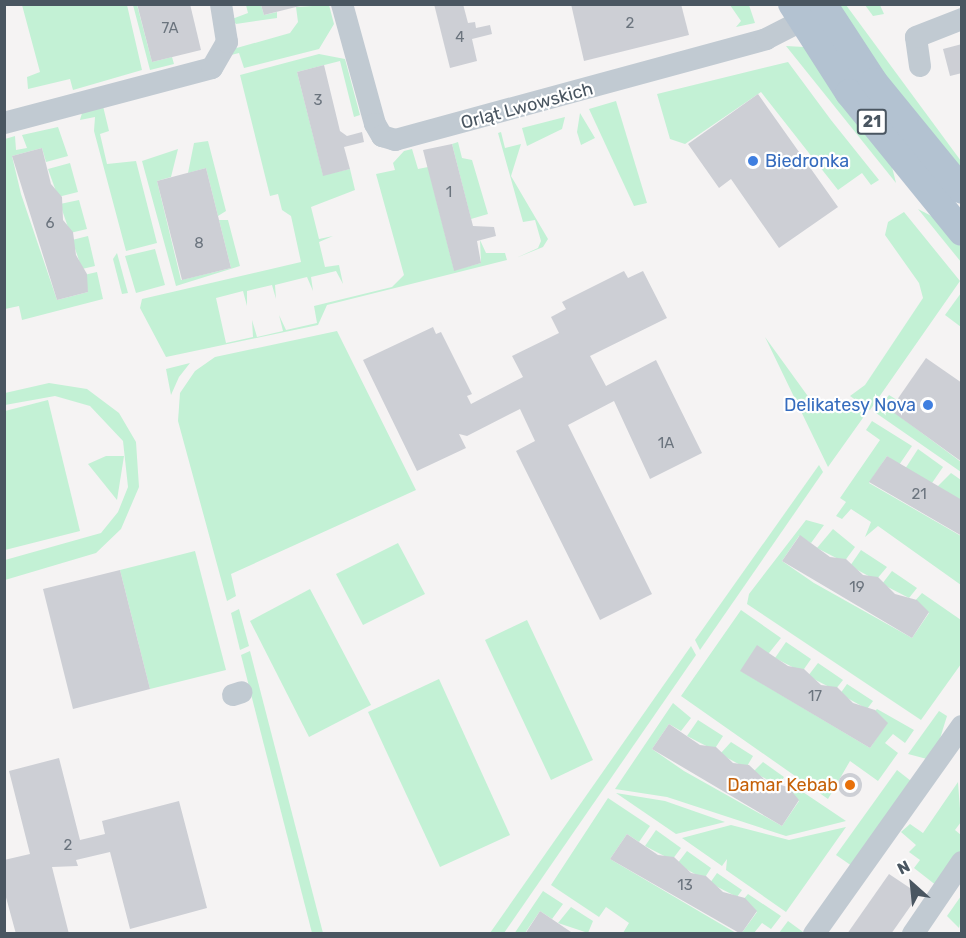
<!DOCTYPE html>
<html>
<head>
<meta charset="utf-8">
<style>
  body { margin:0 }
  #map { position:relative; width:966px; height:938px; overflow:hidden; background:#f5f3f3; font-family:Rubik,sans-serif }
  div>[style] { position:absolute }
  .green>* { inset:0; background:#c3f1d5 }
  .building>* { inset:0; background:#cdcfd5 }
  .round { border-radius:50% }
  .minor>* { height:22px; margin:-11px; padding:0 11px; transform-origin:11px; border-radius:11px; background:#c1cad2 }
  .major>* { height:28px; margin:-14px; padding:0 14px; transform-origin:14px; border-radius:14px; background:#b3c2d1 }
  .dots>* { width:16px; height:16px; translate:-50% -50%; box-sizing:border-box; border:3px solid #fff; border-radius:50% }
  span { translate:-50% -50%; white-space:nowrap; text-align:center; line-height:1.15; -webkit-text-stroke:4.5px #fff; paint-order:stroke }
  .number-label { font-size:15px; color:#6b747e }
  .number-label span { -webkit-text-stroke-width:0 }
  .shield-label span { padding:2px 4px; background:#fff; border:2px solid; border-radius:4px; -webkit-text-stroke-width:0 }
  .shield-label { font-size:16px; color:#4a5661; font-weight:700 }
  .street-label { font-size:18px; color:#4a5661 }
  .shop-label { font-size:18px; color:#366cbe }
  .left { translate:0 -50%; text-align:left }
  .right { translate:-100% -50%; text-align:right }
  .food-label { font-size:18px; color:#c56008 }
  .frame { position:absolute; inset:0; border:6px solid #4a5661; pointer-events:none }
  .north { position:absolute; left:882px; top:854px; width:60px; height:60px; -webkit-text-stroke:4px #fff; paint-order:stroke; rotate:333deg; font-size:16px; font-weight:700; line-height:24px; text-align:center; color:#4a5661 }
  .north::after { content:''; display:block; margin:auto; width:21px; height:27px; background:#4a5661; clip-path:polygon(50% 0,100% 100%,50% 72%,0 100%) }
</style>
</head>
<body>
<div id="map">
  <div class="green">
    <i style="clip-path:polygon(22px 5px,127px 5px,142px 70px,73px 90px,70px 79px,28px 89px,27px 77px,40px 72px)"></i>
    <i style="clip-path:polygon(133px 5px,137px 5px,152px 62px,172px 57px,174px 64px,150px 70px)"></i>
    <i style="clip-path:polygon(246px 5px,261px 5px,264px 15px,277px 12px,277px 18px,236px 24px,232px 19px,248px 13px)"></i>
    <i style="clip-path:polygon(329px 5px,334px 24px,319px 49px,244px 68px,239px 53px,227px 56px,226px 51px,290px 33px,298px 22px,296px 7px)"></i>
    <i style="clip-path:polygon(730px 5px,749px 5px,755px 23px,736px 27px,741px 21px)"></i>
    <i style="clip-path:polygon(836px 5px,846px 5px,961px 161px,961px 173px,884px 77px)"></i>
    <i style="clip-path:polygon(865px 5px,880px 5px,884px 14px,873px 16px)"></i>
    <i style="clip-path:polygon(786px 46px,804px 47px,891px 163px,896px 183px)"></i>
    <i style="clip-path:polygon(319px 54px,345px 59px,360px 115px,354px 117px,340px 61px,297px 72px,323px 175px,350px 169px,355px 190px,311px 207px,319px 239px,333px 236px,319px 242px,325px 267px,339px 265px,343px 284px,336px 271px,311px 277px,313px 291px,307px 277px,275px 285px,276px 299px,272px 285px,247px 291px,247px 306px,243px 291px,216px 298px,226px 343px,253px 337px,252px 320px,257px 337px,283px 331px,279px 315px,286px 330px,317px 323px,314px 306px,392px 287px,404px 275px,376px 174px,395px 170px,393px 163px,404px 151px,412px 149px,418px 169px,428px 167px,454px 270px,481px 263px,480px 240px,486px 253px,505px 253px,507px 260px,327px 305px,318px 325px,166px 357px,140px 308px,142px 299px,301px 262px,291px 216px,282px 210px,278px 194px,270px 196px,240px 75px)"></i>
    <i style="clip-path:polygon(788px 62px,831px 120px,879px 180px,871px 185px,862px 173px,838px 190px,761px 92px,685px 144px,670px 139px,657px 94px)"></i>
    <i style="clip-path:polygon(616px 101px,647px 203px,634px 206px,589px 109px)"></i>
    <i style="clip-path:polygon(102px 102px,109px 131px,100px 134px,107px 164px,136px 161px,157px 243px,126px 251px,94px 131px,95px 117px,80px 120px,82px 113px)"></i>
    <i style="clip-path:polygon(580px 113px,595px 138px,581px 145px,577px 132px)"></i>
    <i style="clip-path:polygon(565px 117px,562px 129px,527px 146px,522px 128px)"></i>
    <i style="clip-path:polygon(58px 127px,68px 156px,46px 162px,42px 148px,12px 156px,21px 194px,57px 300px,88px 292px,84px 275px,97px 272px,103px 299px,22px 320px,19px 306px,5px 309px,5px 139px,15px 136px,16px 150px,27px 148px,22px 135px)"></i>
    <i style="clip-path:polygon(501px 132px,505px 148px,521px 144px,511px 176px,548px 239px,543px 247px,516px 258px,538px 248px,541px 241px,535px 220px,523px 222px,498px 133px)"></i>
    <i style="clip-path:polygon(208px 141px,226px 211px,218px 216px,206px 168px,188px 173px,194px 143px)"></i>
    <i style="clip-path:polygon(458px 142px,462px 158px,472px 160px,488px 214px,471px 219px,452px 144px)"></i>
    <i style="clip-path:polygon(178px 149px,171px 177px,157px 181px,181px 280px,231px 268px,219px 220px,228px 220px,240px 266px,176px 286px,142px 161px)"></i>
    <i style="clip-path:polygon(70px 163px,78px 192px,58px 197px,48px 169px)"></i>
    <i style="clip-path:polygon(79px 200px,87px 229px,70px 233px,60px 204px)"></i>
    <i style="clip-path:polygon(918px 209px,939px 220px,961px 247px,961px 262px)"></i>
    <i style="clip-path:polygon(904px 212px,960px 281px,870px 410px,850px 396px,865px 385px,923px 298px,919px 283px,885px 235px,888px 222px)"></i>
    <i style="clip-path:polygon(88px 236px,95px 266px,82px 269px,72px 240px)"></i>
    <i style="clip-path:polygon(155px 249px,165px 285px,136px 293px,125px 256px)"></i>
    <i style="clip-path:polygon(117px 253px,128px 293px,122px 294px,113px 259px)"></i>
    <i style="clip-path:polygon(961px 293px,961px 327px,945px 315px)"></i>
    <i style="clip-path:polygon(337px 331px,416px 490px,231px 574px,236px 596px,227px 601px,178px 421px,180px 393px,195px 371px,215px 357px)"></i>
    <i style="clip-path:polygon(765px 337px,815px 406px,828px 410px,844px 400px,865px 415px,828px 467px)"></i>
    <i style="clip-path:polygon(190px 363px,179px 377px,171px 395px,166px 369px)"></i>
    <i style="clip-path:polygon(49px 383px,87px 389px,119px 413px,136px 442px,139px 487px,121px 529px,96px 553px,5px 580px,5px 560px,101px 533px,118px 512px,128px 487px,123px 441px,90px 406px,55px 396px,5px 405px,5px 393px)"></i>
    <i style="clip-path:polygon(889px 395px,897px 400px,891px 410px,961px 462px,961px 472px,876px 413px)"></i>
    <i style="clip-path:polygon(48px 400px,80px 531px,5px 550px,5px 411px)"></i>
    <i style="clip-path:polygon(872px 421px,912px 446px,899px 465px,887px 456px,869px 483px,961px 536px,961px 585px,878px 526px,865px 537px,871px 522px,851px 509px,842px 519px,836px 516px,846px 502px,840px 498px,880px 440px,866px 430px)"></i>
    <i style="clip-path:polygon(918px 449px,943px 467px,932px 483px,905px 469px)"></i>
    <i style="clip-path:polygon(106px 456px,124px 456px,117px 500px,88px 464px)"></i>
    <i style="clip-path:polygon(819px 465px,823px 472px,700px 650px,695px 640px)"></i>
    <i style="clip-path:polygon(951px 473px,961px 480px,961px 500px,937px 487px)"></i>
    <i style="clip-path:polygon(806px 520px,824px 525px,811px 543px,799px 536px,782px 561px,814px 583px,912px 638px,929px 613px,914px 602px,922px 593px,961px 620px,961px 664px,921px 720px,747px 604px,749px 594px)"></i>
    <i style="clip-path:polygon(833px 529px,855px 547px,844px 562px,817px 548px)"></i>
    <i style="clip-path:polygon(398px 543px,425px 594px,363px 625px,336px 574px)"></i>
    <i style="clip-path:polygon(861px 550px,887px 567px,876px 580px,850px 566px)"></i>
    <i style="clip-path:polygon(195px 551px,226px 670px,150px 689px,120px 570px)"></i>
    <i style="clip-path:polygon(892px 571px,917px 588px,909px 598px,882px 584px)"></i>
    <i style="clip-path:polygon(310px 589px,371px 705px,309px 737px,250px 621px)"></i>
    <i style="clip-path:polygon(239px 609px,249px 646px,240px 650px,231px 613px)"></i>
    <i style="clip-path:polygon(741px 610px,781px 638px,769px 653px,741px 671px,870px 748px,887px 723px,873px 713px,877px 709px,914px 730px,905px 743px,893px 734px,885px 743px,898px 753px,878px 781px,850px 761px,828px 799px,681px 696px)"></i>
    <i style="clip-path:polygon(527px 620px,593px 760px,551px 780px,485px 640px)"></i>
    <i style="clip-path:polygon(786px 642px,811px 659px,802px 672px,775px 658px)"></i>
    <i style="clip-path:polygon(691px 646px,696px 655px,504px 933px,490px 933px)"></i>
    <i style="clip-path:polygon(250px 651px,323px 933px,312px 933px,241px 655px)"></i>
    <i style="clip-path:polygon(818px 663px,843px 680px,835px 690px,808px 676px)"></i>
    <i style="clip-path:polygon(439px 679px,510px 835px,440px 867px,368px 712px)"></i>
    <i style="clip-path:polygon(847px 684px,873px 701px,867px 709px,840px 694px)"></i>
    <i style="clip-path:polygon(673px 703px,691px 718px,681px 731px,669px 724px,652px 749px,684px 771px,782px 826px,799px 801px,785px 791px,791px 784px,846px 821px,786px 836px,667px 797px,615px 789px)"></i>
    <i style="clip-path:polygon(939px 711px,947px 716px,938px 745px,927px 759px,908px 754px)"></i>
    <i style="clip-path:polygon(698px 720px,723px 736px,714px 750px,687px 736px)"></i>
    <i style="clip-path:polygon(731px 742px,753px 756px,746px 768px,720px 754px)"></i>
    <i style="clip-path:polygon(763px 762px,784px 777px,779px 786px,753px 772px)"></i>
    <i style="clip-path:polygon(897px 770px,911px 781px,852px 866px,836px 855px)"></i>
    <i style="clip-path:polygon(958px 782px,961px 822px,955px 830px,961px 835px,961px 851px,937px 886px,914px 868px,920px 860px,909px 852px,916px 845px,901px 832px,910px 824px,923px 833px)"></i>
    <i style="clip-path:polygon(616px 793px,665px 801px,725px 822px,676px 834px)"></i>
    <i style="clip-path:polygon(608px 798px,650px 826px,639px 842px,627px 834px,610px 859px,736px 933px,623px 933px,629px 923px,606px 907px,599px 917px,551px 885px)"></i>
    <i style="clip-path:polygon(731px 825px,789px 840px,846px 827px,786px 912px,726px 870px,727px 859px,722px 866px,682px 838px)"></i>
    <i style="clip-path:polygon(656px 830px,681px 848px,672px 860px,645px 846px)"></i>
    <i style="clip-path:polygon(687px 851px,711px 868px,704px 879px,677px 864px)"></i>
    <i style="clip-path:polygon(717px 873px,742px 890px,737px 897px,710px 883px)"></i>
    <i style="clip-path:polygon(543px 891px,563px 904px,552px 919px,540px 911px,525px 933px,514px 934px)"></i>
    <i style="clip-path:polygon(748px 894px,781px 916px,771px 929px,762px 923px,754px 933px,741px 934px,757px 912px,742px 901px)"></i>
    <i style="clip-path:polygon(961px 896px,961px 919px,959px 928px,947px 916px)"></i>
    <i style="clip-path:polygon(571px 907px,593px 921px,588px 933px,558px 923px)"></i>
    <i style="clip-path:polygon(788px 921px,803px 932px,801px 933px,779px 933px)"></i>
  </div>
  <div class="building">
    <i style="clip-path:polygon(137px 4px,190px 4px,201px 50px,152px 62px)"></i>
    <i style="clip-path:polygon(434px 4px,463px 4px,468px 23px,475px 22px,476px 28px,490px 25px,492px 34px,472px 39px,477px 61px,450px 68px)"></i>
    <i style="clip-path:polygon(571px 4px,681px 4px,689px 35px,584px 61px)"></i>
    <i style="clip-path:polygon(261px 5px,304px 5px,264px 15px)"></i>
    <i style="clip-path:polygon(962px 44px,962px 73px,950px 76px,943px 49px)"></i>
    <i style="clip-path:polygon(324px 65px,340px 131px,347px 136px,362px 132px,364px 142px,344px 147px,350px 169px,323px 176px,297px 72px)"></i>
    <i style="clip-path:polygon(758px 94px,838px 207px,779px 248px,731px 179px,719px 188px,688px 144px)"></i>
    <i style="clip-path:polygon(452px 144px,473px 226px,494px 227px,496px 236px,477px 241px,481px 263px,454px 271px,423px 150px)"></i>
    <i style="clip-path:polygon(42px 148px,51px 184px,62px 197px,63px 220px,73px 232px,76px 255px,87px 274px,88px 292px,57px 300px,12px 156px)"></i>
    <i style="clip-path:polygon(206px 168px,231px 268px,182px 280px,157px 181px)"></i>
    <i style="clip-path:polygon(624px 271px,628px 278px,643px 271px,667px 318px,590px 356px,606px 386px,656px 360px,702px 453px,650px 479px,614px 401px,568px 425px,652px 594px,600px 620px,516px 451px,535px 441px,520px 409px,467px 436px,459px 434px,466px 448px,417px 471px,363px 360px,433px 327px,436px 334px,441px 332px,472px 394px,467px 396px,471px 404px,523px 377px,512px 356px,559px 333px,551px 317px,566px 309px,562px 302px)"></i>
    <i style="clip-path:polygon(926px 358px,962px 383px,962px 462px,890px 410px)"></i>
    <i style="clip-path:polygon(887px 456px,962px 500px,962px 536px,869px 482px)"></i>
    <i style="clip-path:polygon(800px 535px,830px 557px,846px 559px,863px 575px,878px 577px,895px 594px,917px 600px,929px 612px,912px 638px,782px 561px)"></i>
    <i style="clip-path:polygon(120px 570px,150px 689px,73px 709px,43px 589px)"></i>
    <i style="clip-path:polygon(757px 645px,788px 666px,804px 669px,821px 685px,837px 687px,853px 703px,875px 710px,888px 723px,870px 748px,740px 671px)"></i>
    <i style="clip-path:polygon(669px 724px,700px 745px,716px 747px,733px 763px,749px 765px,766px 781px,788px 787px,799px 800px,782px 826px,652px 749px)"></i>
    <i style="clip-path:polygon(59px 758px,80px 840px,105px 834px,102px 821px,179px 801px,207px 908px,130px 929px,110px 852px,76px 860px,78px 866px,52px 867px,69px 934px,16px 934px,4px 890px,4px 860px,30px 854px,9px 771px)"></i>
    <i class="round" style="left:838px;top:773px;width:24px;height:24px"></i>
    <i style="clip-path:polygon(627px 834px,658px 855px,674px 857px,691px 873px,706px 876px,723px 892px,745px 898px,757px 911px,741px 934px,610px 859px)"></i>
    <i style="clip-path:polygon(889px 874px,919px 894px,891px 934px,847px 934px)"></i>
    <i style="clip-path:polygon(540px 911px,571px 932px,579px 934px,525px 934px)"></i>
  </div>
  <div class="minor">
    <i style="left:342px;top:4px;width:124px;rotate:74.6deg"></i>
    <i style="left:375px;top:124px;width:14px;rotate:60deg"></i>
    <i style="left:382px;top:136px;width:14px;rotate:17deg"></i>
    <i style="left:395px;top:140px;width:385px;rotate:-15.2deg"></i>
    <i style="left:766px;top:39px;width:39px;rotate:-27deg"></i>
    <i style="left:920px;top:66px;width:29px;rotate:-98deg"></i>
    <i style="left:916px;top:37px;width:49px;rotate:-21.4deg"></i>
    <i style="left:4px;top:123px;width:215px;rotate:-14.8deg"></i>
    <i style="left:212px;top:68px;width:30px;rotate:-60deg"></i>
    <i style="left:227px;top:42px;width:38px;rotate:-99deg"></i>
    <i style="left:233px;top:695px;width:9px;rotate:-18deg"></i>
    <i style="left:814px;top:934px;width:255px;rotate:-54.6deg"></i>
    <i style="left:913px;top:934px;width:87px;rotate:-55.8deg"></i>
  </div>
  <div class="major">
    <i style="left:792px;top:4px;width:106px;rotate:57.4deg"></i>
    <i style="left:849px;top:93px;width:179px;rotate:50.9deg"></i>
    <i style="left:823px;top:4px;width:93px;rotate:56.8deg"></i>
    <i style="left:874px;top:82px;width:139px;rotate:50.8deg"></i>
  </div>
  <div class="dots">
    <i style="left:753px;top:161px;background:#3f7fe0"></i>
    <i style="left:928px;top:405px;background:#3f7fe0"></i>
    <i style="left:850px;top:785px;background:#e8710a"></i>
  </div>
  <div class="number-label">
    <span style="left:630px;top:24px">2</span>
    <span style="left:170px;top:29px">7A</span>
    <span style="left:460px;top:38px">4</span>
    <span style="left:318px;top:101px">3</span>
    <span style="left:449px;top:193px">1</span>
    <span style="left:50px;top:224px">6</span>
    <span style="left:199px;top:244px">8</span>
    <span style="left:666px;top:444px">1A</span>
    <span style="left:919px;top:495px">21</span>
    <span style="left:857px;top:588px">19</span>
    <span style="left:815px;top:697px">17</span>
    <span style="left:68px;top:846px">2</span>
    <span style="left:685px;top:886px">13</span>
  </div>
  <div class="shield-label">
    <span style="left:872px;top:122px">21</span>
  </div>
  <div class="street-label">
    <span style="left:527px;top:106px;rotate:-15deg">Orląt Lwowskich</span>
  </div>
  <div class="shop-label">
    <span class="left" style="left:765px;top:161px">Biedronka</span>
    <span class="right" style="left:916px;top:405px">Delikatesy Nova</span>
  </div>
  <div class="food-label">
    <span class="right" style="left:838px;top:785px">Damar Kebab</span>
  </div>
  <div class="frame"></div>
  <div class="north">N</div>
</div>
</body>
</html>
